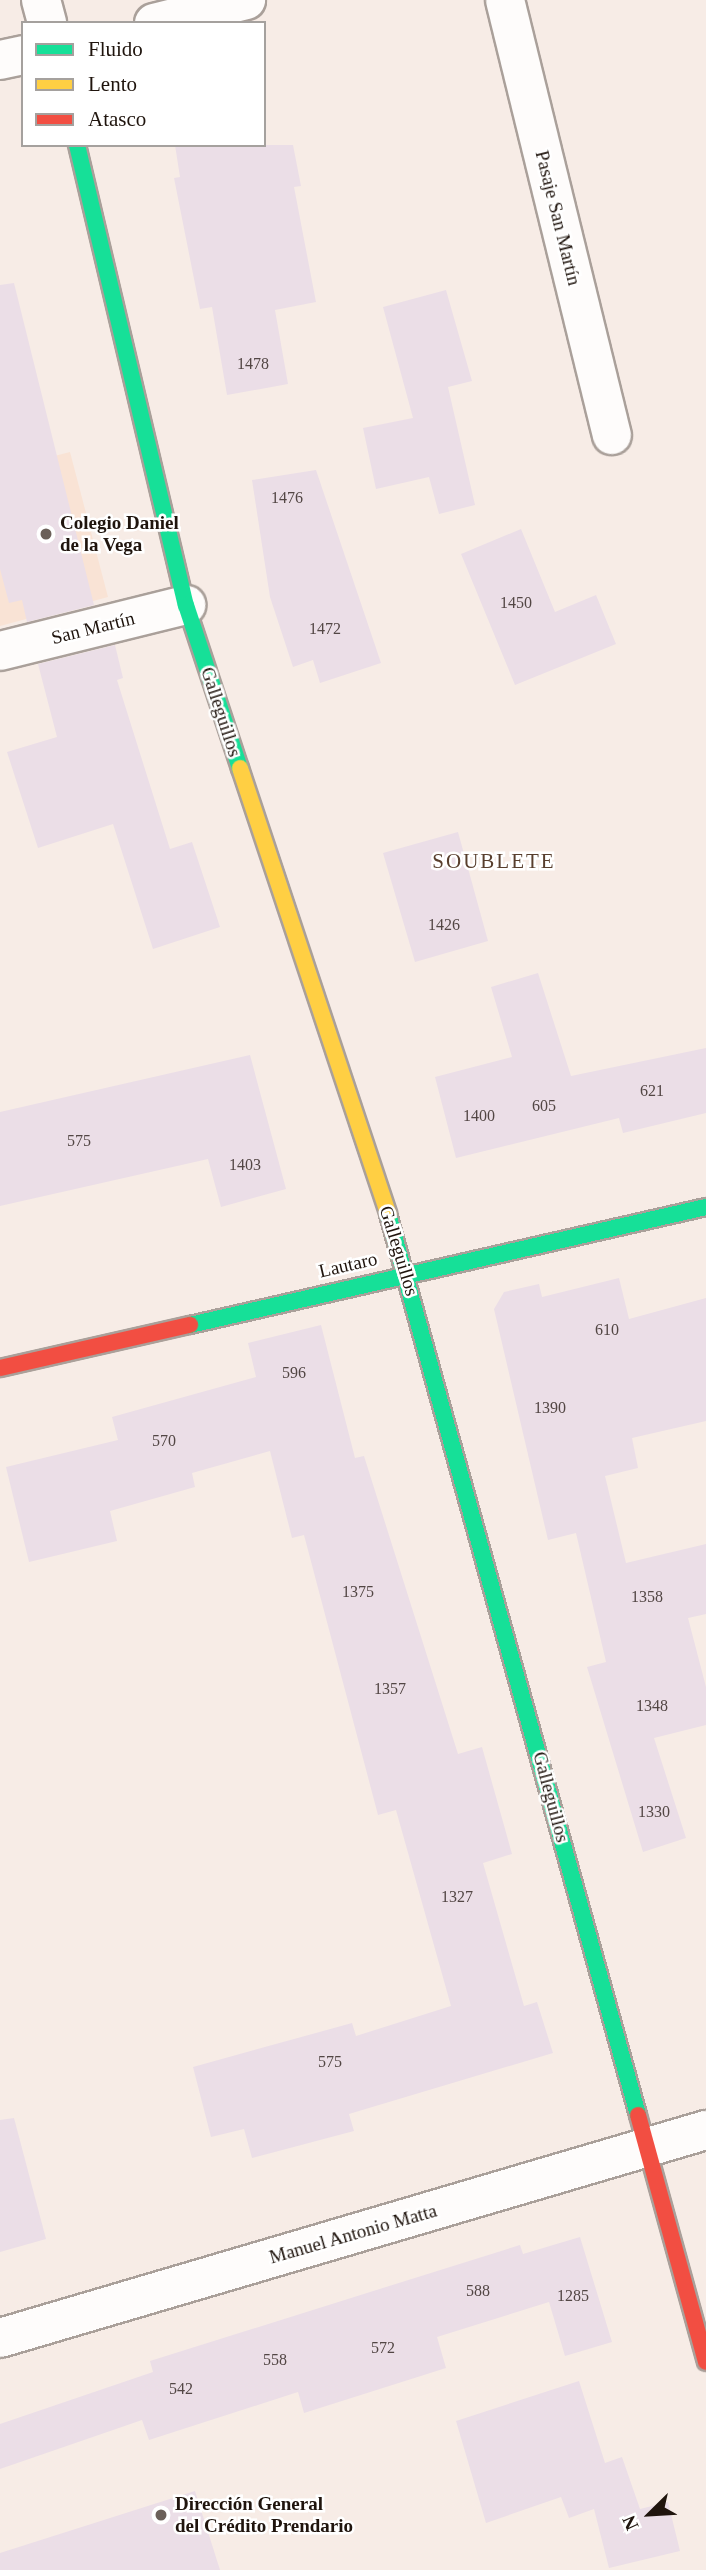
<!DOCTYPE html>
<html>
<head>
<meta charset="utf-8">
<style>
  body { margin:0 }
  #map { position:relative; width:706px; height:2570px; overflow:hidden; background:#f7ece6; font-family:Georgia,serif }
  div>[style] { position:absolute }
  .built>* { inset:0; background:#f9e3d5 }
  .building>* { inset:0; background:#ebdee7 }
  .roads { filter:drop-shadow(2px 0 #aaa09a) drop-shadow(-2px 0 #aaa09a) drop-shadow(0 2px #aaa09a) drop-shadow(0 -2px #aaa09a) }
  .street>* { height:38px; margin:-19px; padding:0 19px; transform-origin:19px; border-radius:19px; background:#fefcfb }
  .fast>* { height:16px; margin:-8px; padding:0 8px; transform-origin:8px; border-radius:8px; background:#16e098 }
  .slow>* { height:16px; margin:-8px; padding:0 8px; transform-origin:8px; border-radius:8px; background:#ffcf43 }
  .jam>* { height:16px; margin:-8px; padding:0 8px; transform-origin:8px; border-radius:8px; background:#f24e42 }
  .dots>* { width:19px; height:19px; translate:-50% -50%; box-sizing:border-box; border:4px solid #fff; border-radius:50% }
  span { translate:-50% -50%; white-space:nowrap; text-align:center; line-height:1.15; -webkit-text-stroke:5px #fff; paint-order:stroke }
  .number-label { font-size:16px; color:#524644 }
  .number-label span { -webkit-text-stroke-width:0 }
  .street-label { font-size:19px; color:#1f140d }
  .poi-label { font-size:19px; color:#1f140d; font-weight:700 }
  .left { translate:0 -50%; text-align:left }
  .neighbourhood-label { font-size:21px; color:#583e2d; letter-spacing:2px }
  .legend { position:absolute; left:21px; top:21px; width:245px; height:126px; box-sizing:border-box; background:#fff; border:2px solid #a5a19e; margin:0; padding:9px 12px; list-style:none; font-size:21px; color:#1f140d }
  .legend li { display:flex; align-items:center; gap:14px; height:35px }
  .legend b { width:35px; border:2px solid #a5a19e }
  .north { position:absolute; left:615px; top:2479px; width:70px; height:70px; -webkit-text-stroke:5px #fff; paint-order:stroke; rotate:246deg; font-size:19px; font-weight:700; line-height:28px; text-align:center; color:#1f140d }
  .north::after { content:''; display:block; margin:auto; width:24px; height:32px; background:#1f140d; clip-path:polygon(50% 0,100% 100%,50% 72%,0 100%) }
</style>
</head>
<body>
<div id="map">
  <div class="built">
    <i style="clip-path:polygon(70px 452px,108px 597px,0 626px,0 470px)"></i>
  </div>
  <div class="building">
    <i style="clip-path:polygon(175px 145px,293px 145px,301px 186px,294px 187px,316px 302px,275px 310px,288px 384px,227px 395px,212px 307px,200px 309px,174px 178px,180px 177px)"></i>
    <i style="clip-path:polygon(14px 283px,94px 605px,27px 622px,22px 600px,9px 603px,0 569px,0 285px)"></i>
    <i style="clip-path:polygon(446px 290px,472px 381px,448px 387px,475px 505px,439px 514px,429px 477px,376px 489px,363px 428px,413px 418px,383px 307px)"></i>
    <i style="clip-path:polygon(316px 470px,381px 663px,320px 683px,313px 660px,293px 667px,270px 597px,252px 480px)"></i>
    <i style="clip-path:polygon(521px 529px,555px 612px,596px 595px,616px 644px,515px 685px,461px 554px)"></i>
    <i style="clip-path:polygon(115px 645px,123px 678px,117px 680px,170px 849px,192px 842px,220px 927px,153px 949px,113px 824px,38px 848px,7px 752px,57px 737px,38px 664px)"></i>
    <i style="clip-path:polygon(458px 832px,488px 941px,415px 962px,383px 853px)"></i>
    <i style="clip-path:polygon(538px 973px,571px 1076px,706px 1048px,706px 1113px,623px 1133px,619px 1118px,456px 1158px,435px 1077px,512px 1057px,491px 987px)"></i>
    <i style="clip-path:polygon(250px 1055px,286px 1189px,221px 1207px,208px 1159px,0 1206px,0 1112px)"></i>
    <i style="clip-path:polygon(619px 1278px,629px 1319px,706px 1298px,706px 1421px,632px 1438px,638px 1468px,605px 1476px,626px 1563px,706px 1544px,706px 1614px,688px 1618px,706px 1687px,706px 1725px,654px 1738px,686px 1838px,643px 1852px,587px 1667px,606px 1662px,576px 1533px,548px 1540px,494px 1309px,504px 1292px,539px 1284px,542px 1297px)"></i>
    <i style="clip-path:polygon(321px 1325px,355px 1458px,364px 1456px,458px 1754px,482px 1747px,512px 1854px,483px 1863px,524px 2006px,537px 2002px,553px 2053px,349px 2114px,354px 2131px,252px 2158px,244px 2129px,211px 2137px,193px 2067px,352px 2023px,356px 2036px,451px 2006px,396px 1810px,378px 1815px,304px 1535px,292px 1538px,270px 1451px,192px 1473px,195px 1487px,110px 1511px,117px 1541px,29px 1562px,6px 1467px,118px 1440px,112px 1417px,256px 1377px,248px 1343px)"></i>
    <i style="clip-path:polygon(14px 2118px,46px 2239px,0 2252px,0 2120px)"></i>
    <i style="clip-path:polygon(580px 2237px,612px 2342px,565px 2356px,549px 2302px,437px 2337px,446px 2368px,304px 2413px,298px 2392px,149px 2440px,142px 2420px,0 2469px,0 2424px,153px 2372px,150px 2361px,520px 2245px,523px 2254px)"></i>
    <i style="clip-path:polygon(579px 2381px,605px 2463px,622px 2457px,640px 2509px,668px 2502px,680px 2551px,609px 2568px,594px 2509px,569px 2518px,561px 2497px,486px 2523px,456px 2421px)"></i>
    <i style="clip-path:polygon(195px 2491px,220px 2570px,0 2570px,0 2553px)"></i>
  </div>
  <div class="roads">
    <div class="street">
      <i style="left:41px;top:0;width:24px;rotate:75deg"></i>
      <i style="left:505px;top:0;width:448px;rotate:76.2deg"></i>
      <i style="left:154px;top:23px;width:95px;rotate:-14deg"></i>
      <i style="left:0;top:60px;width:24px;rotate:-12deg"></i>
      <i style="left:0;top:651px;width:192px;rotate:-13.9deg"></i>
      <i style="left:0;top:2338px;width:736px;rotate:-16.42deg"></i>
    </div>
    <div class="fast">
      <i style="left:77px;top:145px;width:473px;rotate:76.7deg"></i>
      <i style="left:186px;top:605px;width:172px;rotate:71.7deg"></i>
      <i style="left:388px;top:1214px;width:935px;rotate:74.49deg"></i>
      <i style="left:190px;top:1325px;width:529px;rotate:-12.88deg"></i>
    </div>
    <div class="slow">
      <i style="left:240px;top:768px;width:470px;rotate:71.6deg"></i>
    </div>
    <div class="jam">
      <i style="left:0;top:1368px;width:195px;rotate:-12.8deg"></i>
      <i style="left:638px;top:2115px;width:256px;rotate:74.6deg"></i>
    </div>
  </div>
  <div class="dots">
    <i style="left:46px;top:534px;background:#6b6059"></i>
    <i style="left:161px;top:2515px;background:#6b6059"></i>
  </div>
  <div class="number-label">
    <span style="left:253px;top:364px">1478</span>
    <span style="left:287px;top:498px">1476</span>
    <span style="left:516px;top:603px">1450</span>
    <span style="left:325px;top:629px">1472</span>
    <span style="left:444px;top:925px">1426</span>
    <span style="left:652px;top:1091px">621</span>
    <span style="left:544px;top:1106px">605</span>
    <span style="left:479px;top:1116px">1400</span>
    <span style="left:79px;top:1141px">575</span>
    <span style="left:245px;top:1165px">1403</span>
    <span style="left:607px;top:1330px">610</span>
    <span style="left:294px;top:1373px">596</span>
    <span style="left:550px;top:1408px">1390</span>
    <span style="left:164px;top:1441px">570</span>
    <span style="left:358px;top:1592px">1375</span>
    <span style="left:647px;top:1597px">1358</span>
    <span style="left:390px;top:1689px">1357</span>
    <span style="left:652px;top:1706px">1348</span>
    <span style="left:654px;top:1812px">1330</span>
    <span style="left:457px;top:1897px">1327</span>
    <span style="left:330px;top:2062px">575</span>
    <span style="left:478px;top:2291px">588</span>
    <span style="left:573px;top:2296px">1285</span>
    <span style="left:383px;top:2348px">572</span>
    <span style="left:275px;top:2360px">558</span>
    <span style="left:181px;top:2389px">542</span>
  </div>
  <div class="street-label">
    <span style="left:558px;top:218px;rotate:76deg">Pasaje San Martín</span>
    <span style="left:93px;top:628px;rotate:-14deg">San Martín</span>
    <span style="left:221px;top:712px;rotate:72deg">Galleguillos</span>
    <span style="left:399px;top:1251px;rotate:73deg">Galleguillos</span>
    <span style="left:348px;top:1265px;rotate:-13deg">Lautaro</span>
    <span style="left:551px;top:1797px;rotate:75deg">Galleguillos</span>
    <span style="left:353px;top:2234px;rotate:-16deg">Manuel Antonio Matta</span>
  </div>
  <div class="poi-label">
    <span class="left" style="left:60px;top:534px">Colegio Daniel<br>de la Vega</span>
    <span class="left" style="left:175px;top:2515px">Dirección General<br>del Crédito Prendario</span>
  </div>
  <div class="neighbourhood-label">
    <span style="left:494px;top:861px">SOUBLETE</span>
  </div>
  <ul class="legend">
  <li><b style="height:9px;background:#16e098"></b>Fluido</li>
  <li><b style="height:9px;background:#ffcf43"></b>Lento</li>
  <li><b style="height:9px;background:#f24e42"></b>Atasco</li>
  </ul>
  <div class="north">N</div>
</div>
</body>
</html>
